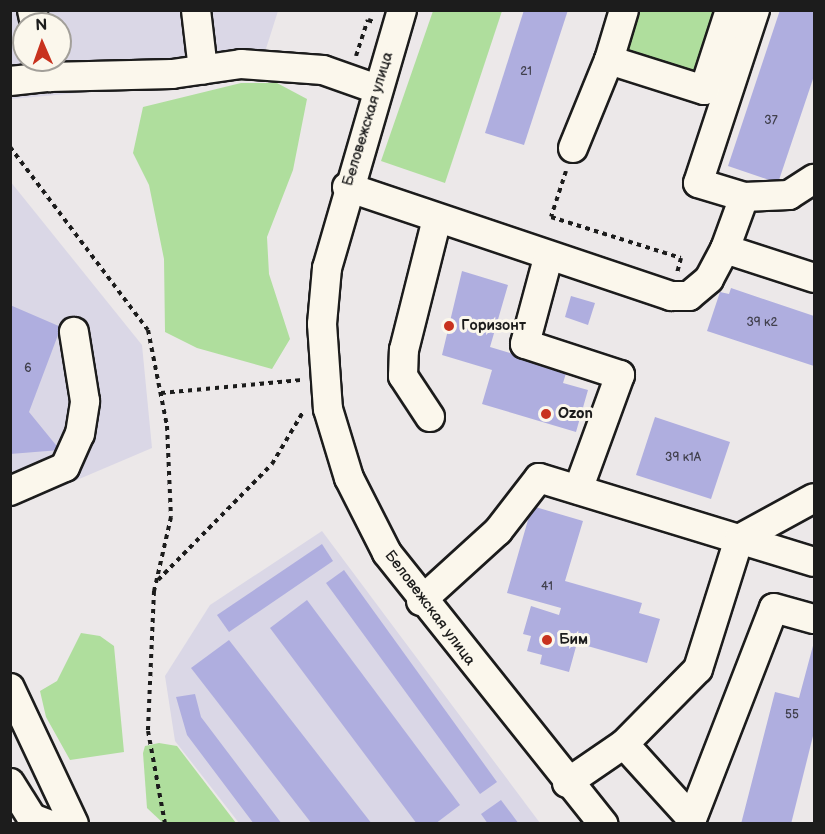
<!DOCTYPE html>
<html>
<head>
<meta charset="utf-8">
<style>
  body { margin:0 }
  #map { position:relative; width:825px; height:834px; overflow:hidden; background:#ece8e9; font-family:"Balsamiq Sans",sans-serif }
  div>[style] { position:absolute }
  .built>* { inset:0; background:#dad7e6 }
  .green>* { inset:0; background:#afde9d }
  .building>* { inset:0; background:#afaedf }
  .path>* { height:4px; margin-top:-2px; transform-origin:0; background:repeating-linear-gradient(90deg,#1c1c1c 0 4.5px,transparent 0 9px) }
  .roads { filter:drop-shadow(2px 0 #1c1c1c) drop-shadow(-2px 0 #1c1c1c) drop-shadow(0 2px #1c1c1c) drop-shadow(0 -2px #1c1c1c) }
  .minor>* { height:28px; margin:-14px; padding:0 14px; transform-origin:14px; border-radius:14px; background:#fbf7ec }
  .dots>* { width:16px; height:16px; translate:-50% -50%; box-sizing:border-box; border:3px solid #fbf7ec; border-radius:50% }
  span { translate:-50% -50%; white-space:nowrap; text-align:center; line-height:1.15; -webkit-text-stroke:6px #fbf7ec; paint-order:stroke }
  .number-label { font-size:12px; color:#41404d }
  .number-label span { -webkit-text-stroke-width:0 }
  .street-label { font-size:15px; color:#1c1c1c }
  .poi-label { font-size:15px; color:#1c1c1c; font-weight:700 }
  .left { translate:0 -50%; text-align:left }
  .frame { position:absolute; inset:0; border:12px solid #1c1c1c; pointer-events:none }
  .north { position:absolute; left:12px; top:12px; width:60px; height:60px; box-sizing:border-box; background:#fbf7ec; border:2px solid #a29f99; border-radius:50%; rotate:358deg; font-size:16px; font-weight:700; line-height:24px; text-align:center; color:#1c1c1c }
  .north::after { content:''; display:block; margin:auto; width:21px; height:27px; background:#c8321e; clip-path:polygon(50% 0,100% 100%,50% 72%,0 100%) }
</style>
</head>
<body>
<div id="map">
  <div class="built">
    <i style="clip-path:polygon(evenodd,11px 11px,278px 11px,257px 77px,11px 99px,11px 11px,24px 24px,60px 24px,60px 60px,24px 60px,24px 24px)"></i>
    <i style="clip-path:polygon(10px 181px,142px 345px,152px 448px,11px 508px)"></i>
    <i style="clip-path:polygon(322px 531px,540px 823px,239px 823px,175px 741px,165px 676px,210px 605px)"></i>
  </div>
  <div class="green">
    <i style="clip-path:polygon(433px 11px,502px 11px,445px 183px,381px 161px)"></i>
    <i style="clip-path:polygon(638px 11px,715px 11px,696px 72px,626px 50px)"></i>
    <i style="clip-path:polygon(241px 83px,277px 83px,307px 99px,293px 170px,267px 237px,269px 274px,290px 339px,272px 369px,197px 348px,165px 332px,164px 259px,149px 185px,133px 153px,143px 107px)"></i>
    <i style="clip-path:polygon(81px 633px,100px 636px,114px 646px,124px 752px,70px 760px,46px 717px,40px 691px,57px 681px)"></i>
    <i style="clip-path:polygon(159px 743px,177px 746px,236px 823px,163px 823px,147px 808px,143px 753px,145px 746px)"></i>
  </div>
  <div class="building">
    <i style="clip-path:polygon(524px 10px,568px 10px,524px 145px,485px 133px)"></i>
    <i style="clip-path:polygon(780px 10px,814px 10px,814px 76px,778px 183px,728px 166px)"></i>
    <i style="clip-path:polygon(462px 271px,508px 285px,490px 347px,567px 370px,563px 383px,588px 390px,576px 432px,482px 404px,492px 370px,442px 355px)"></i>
    <i style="clip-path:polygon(731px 288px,814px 316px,814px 366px,707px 331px,720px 292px,729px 294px)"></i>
    <i style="clip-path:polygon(571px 296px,595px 303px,588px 325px,565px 317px)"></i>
    <i style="clip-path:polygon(10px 305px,61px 327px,29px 412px,60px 450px,10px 454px)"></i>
    <i style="clip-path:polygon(655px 417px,730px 442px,711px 499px,636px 475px)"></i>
    <i style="clip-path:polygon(532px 506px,583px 521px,565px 581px,642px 603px,639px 613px,660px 619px,647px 663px,577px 643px,569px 672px,540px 664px,542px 655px,527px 651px,531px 636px,523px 634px,531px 606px,559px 615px,561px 608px,507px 593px)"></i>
    <i style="clip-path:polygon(322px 544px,333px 561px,229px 632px,217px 615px)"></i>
    <i style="clip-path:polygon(344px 570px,497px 782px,480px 794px,326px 583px)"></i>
    <i style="clip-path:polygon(307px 600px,460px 805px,435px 824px,417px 824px,270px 628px)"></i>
    <i style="clip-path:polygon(229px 640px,372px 824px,312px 824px,191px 668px)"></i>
    <i style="clip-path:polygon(814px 642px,814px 732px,791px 824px,741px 824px,775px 692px,799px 698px)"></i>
    <i style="clip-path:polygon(195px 694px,201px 717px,282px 824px,254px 824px,187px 735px,176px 697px)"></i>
    <i style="clip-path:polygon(501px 800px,519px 824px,488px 824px,481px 814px)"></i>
  </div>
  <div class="path">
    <i style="left:356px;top:56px;width:38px;rotate:-72deg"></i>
    <i style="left:368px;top:20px;width:6px;rotate:18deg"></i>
    <i style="left:10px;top:147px;width:229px;rotate:53deg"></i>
    <i style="left:148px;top:330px;width:98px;rotate:78.8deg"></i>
    <i style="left:167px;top:426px;width:91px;rotate:87.5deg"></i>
    <i style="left:171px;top:517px;width:76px;rotate:102.9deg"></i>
    <i style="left:154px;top:591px;width:140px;rotate:92.5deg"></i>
    <i style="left:148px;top:731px;width:95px;rotate:79.6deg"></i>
    <i style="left:566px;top:171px;width:48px;rotate:108.1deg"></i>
    <i style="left:551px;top:217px;width:136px;rotate:17.5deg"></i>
    <i style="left:681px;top:258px;width:16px;rotate:105deg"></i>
    <i style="left:161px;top:393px;width:142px;rotate:-5.3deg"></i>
    <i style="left:158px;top:580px;width:163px;rotate:-45.5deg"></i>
    <i style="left:272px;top:464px;width:61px;rotate:-59.2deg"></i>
  </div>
  <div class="roads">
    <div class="minor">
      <i style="left:32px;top:10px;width:14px;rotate:78deg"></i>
      <i style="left:196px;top:10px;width:60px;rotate:83.3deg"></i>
      <i style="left:402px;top:10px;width:269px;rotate:106.2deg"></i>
      <i style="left:327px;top:268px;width:56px;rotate:95.1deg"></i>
      <i style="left:322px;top:324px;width:85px;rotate:86deg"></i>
      <i style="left:328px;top:409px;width:72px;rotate:73.1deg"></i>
      <i style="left:349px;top:478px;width:84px;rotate:63.1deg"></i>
      <i style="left:387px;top:553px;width:347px;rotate:51.4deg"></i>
      <i style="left:755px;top:10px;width:182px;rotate:108.2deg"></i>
      <i style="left:698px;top:183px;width:48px;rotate:16.9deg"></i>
      <i style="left:744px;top:197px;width:45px;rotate:-2.5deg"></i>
      <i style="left:789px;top:195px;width:30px;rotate:-33deg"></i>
      <i style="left:44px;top:60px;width:18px;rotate:74deg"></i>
      <i style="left:49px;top:77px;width:123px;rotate:-1.4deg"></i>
      <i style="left:172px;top:74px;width:70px;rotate:-8.2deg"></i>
      <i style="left:241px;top:64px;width:82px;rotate:4.2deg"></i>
      <i style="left:323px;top:70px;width:57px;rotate:19.4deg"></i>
      <i style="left:609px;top:60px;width:52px;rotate:-73.3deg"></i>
      <i style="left:10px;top:81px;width:39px;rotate:-6deg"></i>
      <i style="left:573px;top:148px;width:95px;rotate:-67.8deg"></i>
      <i style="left:609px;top:60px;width:100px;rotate:17.5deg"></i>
      <i style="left:704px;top:90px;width:84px;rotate:-72deg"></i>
      <i style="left:347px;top:187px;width:342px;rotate:18.6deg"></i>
      <i style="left:671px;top:296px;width:18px"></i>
      <i style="left:689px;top:296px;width:26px;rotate:-40deg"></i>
      <i style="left:709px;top:279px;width:34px;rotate:-62deg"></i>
      <i style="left:725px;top:249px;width:94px;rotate:18deg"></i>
      <i style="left:725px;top:249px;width:55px;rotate:-69.9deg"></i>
      <i style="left:548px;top:258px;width:89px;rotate:105deg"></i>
      <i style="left:525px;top:344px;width:100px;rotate:18.1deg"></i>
      <i style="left:620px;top:375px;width:122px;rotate:110.1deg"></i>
      <i style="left:430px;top:417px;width:49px;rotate:-123.4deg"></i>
      <i style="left:403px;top:376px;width:26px;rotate:-88deg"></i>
      <i style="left:404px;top:350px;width:135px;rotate:-75.9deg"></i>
      <i style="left:10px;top:491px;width:60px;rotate:-23.6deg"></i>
      <i style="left:65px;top:467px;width:36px;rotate:-66deg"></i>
      <i style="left:80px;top:434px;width:33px;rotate:-81deg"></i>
      <i style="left:85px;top:401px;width:70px;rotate:-99.1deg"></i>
      <i style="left:421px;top:601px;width:104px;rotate:-42.3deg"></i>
      <i style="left:498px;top:531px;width:67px;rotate:-52.3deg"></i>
      <i style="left:539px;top:478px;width:209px;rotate:17deg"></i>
      <i style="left:739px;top:539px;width:85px;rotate:-28.7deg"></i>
      <i style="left:10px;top:688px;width:150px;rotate:64.8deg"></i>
      <i style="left:624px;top:744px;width:101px;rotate:47.8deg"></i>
      <i style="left:692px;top:819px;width:226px;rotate:-68.8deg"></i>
      <i style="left:774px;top:608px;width:41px;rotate:15.4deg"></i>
      <i style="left:10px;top:783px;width:41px;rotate:57.8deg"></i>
      <i style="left:32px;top:818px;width:17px;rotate:21deg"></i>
      <i style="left:567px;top:783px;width:69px;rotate:-34.4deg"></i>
      <i style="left:624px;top:744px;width:105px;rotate:-45.4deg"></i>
      <i style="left:698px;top:669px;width:136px;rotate:-72.5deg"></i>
      <i style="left:739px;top:539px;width:78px;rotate:17deg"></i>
    </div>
  </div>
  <div class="dots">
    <i style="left:449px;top:326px;background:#c8321e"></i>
    <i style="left:546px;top:414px;background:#c8321e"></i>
    <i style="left:547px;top:640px;background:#c8321e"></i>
  </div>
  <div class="number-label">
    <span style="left:526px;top:72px">21</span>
    <span style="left:771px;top:121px">37</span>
    <span style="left:762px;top:323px">39 к2</span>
    <span style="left:28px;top:369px">6</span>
    <span style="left:683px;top:458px">39 к1А</span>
    <span style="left:547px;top:587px">41</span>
    <span style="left:792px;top:715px">55</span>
  </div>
  <div class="street-label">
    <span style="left:368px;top:119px;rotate:-73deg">Беловежская улица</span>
    <span style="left:430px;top:608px;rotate:53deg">Беловежская улица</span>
  </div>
  <div class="poi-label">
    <span class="left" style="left:461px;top:326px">Горизонт</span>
    <span class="left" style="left:558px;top:414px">Ozon</span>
    <span class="left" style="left:559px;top:640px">Бим</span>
  </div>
  <div class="frame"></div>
  <div class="north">N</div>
</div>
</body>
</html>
